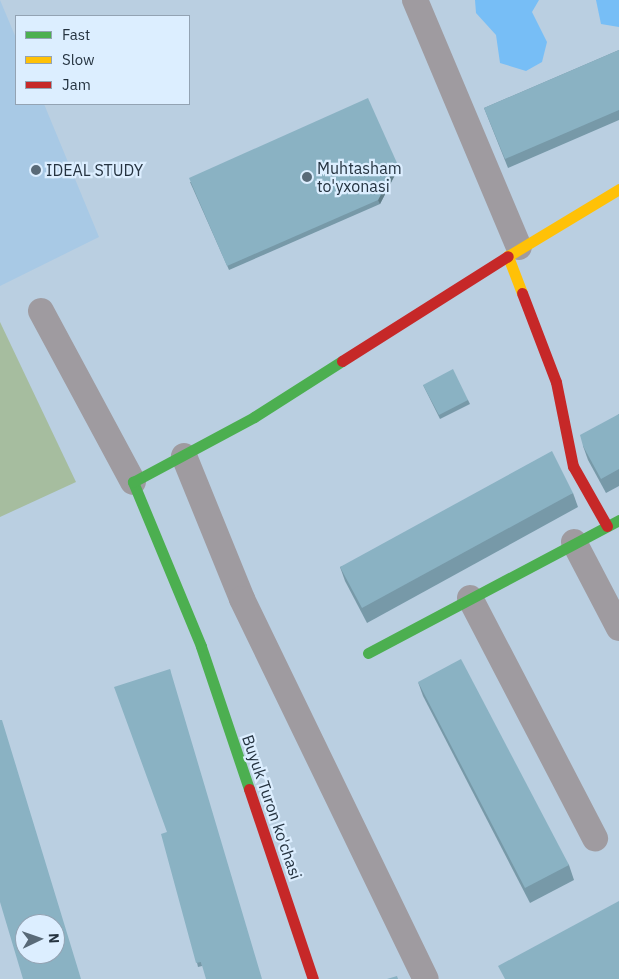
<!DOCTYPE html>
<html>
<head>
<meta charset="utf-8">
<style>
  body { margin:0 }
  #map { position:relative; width:619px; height:979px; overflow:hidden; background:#bacfe1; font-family:"IBM Plex Sans",sans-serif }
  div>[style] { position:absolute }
  .built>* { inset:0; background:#a8c9e5 }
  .green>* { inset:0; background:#a6bd9f }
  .water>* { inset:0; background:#77bef6 }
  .street>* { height:26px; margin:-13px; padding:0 13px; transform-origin:13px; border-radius:13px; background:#9f9ba0 }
  .fast>* { height:11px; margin:-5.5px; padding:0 5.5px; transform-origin:5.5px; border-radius:5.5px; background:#4caf50 }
  .slow>* { height:11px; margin:-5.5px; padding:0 5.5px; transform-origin:5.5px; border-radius:5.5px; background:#ffc107 }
  .jam>* { height:11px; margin:-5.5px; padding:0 5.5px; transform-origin:5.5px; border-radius:5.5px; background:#c62828 }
  .wall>* { inset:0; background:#7799a8 }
  .shaded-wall>* { inset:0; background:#617d88 }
  .building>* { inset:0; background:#8ab2c3 }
  .dots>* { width:14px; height:14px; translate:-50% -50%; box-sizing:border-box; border:2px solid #dceeff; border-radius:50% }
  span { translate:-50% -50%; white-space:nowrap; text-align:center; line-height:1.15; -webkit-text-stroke:4.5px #dceeff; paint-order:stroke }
  .poi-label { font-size:16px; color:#253340 }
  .left { translate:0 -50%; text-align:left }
  .street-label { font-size:16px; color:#253340 }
  .legend { position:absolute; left:15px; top:15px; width:175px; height:90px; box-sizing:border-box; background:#dceeff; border:1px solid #93a3b3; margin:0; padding:6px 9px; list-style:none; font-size:15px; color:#253340 }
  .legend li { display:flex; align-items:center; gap:10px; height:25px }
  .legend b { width:25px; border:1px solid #93a3b3 }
  .north { position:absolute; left:15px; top:914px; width:50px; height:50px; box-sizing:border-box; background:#dceeff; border:1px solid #93a3b3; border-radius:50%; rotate:87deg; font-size:14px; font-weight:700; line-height:20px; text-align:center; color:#253340 }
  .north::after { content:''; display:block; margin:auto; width:18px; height:22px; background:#596a78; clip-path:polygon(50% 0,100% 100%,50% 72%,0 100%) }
</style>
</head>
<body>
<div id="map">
  <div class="built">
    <i style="clip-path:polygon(0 0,16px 38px,16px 104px,44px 104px,99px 237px,0 286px)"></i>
  </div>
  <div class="green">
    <i style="clip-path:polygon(0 322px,76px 482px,0 517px)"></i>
  </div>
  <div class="water">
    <i style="clip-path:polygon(475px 0,539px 0,532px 12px,547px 42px,542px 62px,526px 71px,500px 63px,496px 35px,476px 13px)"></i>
    <i style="clip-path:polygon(596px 0,619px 0,619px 27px,601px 24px)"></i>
  </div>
  <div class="street">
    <i style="left:415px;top:0;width:268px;rotate:67.2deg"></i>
    <i style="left:41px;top:311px;width:194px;rotate:61.7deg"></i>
    <i style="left:184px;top:456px;width:154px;rotate:67.9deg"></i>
    <i style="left:242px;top:599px;width:422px;rotate:64.2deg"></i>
    <i style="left:574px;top:542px;width:97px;rotate:62.4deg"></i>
    <i style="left:470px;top:598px;width:271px;rotate:62.5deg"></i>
  </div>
  <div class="fast">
    <i style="left:368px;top:653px;width:284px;rotate:-27.9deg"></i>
    <i style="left:249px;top:789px;width:151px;rotate:-108.6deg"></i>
    <i style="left:201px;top:646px;width:178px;rotate:-112.5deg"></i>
    <i style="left:133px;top:482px;width:137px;rotate:-28.2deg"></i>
    <i style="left:254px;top:417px;width:104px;rotate:-32.5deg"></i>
  </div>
  <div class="slow">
    <i style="left:522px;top:293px;width:40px;rotate:-111deg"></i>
    <i style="left:508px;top:256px;width:130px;rotate:-31.1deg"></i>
  </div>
  <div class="jam">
    <i style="left:522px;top:293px;width:95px;rotate:69.1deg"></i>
    <i style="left:556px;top:382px;width:86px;rotate:78.6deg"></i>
    <i style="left:573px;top:466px;width:69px;rotate:60.5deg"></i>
    <i style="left:342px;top:361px;width:196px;rotate:-32.3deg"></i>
    <i style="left:249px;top:789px;width:200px;rotate:71.4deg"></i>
  </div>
  <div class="wall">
    <i style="clip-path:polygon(619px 50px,619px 120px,508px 168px,484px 108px)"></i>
    <i style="clip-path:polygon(399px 167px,380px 204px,229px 270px,190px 182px)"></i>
    <i style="clip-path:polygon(423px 385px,468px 400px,470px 404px,440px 419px)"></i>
    <i style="clip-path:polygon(619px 414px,619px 486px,606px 493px,588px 460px,583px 446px)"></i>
    <i style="clip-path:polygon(573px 493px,578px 507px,367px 623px,345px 581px,340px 567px)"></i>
    <i style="clip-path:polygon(170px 669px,202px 966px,198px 967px,167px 832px)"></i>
    <i style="clip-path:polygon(418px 682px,569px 865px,574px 880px,530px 903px,423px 696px)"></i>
  </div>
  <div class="shaded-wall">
    <i style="clip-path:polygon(397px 163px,399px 167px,380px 204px,378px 200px)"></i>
  </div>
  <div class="building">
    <i style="clip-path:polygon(619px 50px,619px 110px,505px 159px,484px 108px)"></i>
    <i style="clip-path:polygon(368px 98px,397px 163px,378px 200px,227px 266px,189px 178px)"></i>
    <i style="clip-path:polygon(453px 369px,468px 400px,439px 415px,423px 385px)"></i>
    <i style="clip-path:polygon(619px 414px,619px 469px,601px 479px,583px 446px,580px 435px)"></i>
    <i style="clip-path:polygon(552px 451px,573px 493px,362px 608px,340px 567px)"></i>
    <i style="clip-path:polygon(461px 659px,569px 865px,525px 888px,418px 682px)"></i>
    <i style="clip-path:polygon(170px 669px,262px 979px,206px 979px,201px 962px,196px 963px,161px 834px,167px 832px,114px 687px)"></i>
    <i style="clip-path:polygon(evenodd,0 720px,2px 720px,81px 979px,23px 979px,0 902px,0 720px,25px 924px,55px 924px,55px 954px,25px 954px,25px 924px)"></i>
    <i style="clip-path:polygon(619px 901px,619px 979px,505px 979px,498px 966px)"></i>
    <i style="clip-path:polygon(397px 976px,398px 979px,387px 979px)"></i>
  </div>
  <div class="dots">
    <i style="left:36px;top:170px;background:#596a78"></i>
    <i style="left:307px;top:177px;background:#596a78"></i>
  </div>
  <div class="poi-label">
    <span class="left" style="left:317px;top:177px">Muhtasham<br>to'yxonasi</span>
    <span class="left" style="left:46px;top:170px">IDEAL STUDY</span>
  </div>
  <div class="street-label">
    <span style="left:272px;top:807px;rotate:71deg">Buyuk Turon ko'chasi</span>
  </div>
  <ul class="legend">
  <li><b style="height:6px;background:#4caf50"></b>Fast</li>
  <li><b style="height:6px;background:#ffc107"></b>Slow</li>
  <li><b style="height:6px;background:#c62828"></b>Jam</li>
  </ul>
  <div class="north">N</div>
</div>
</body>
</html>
